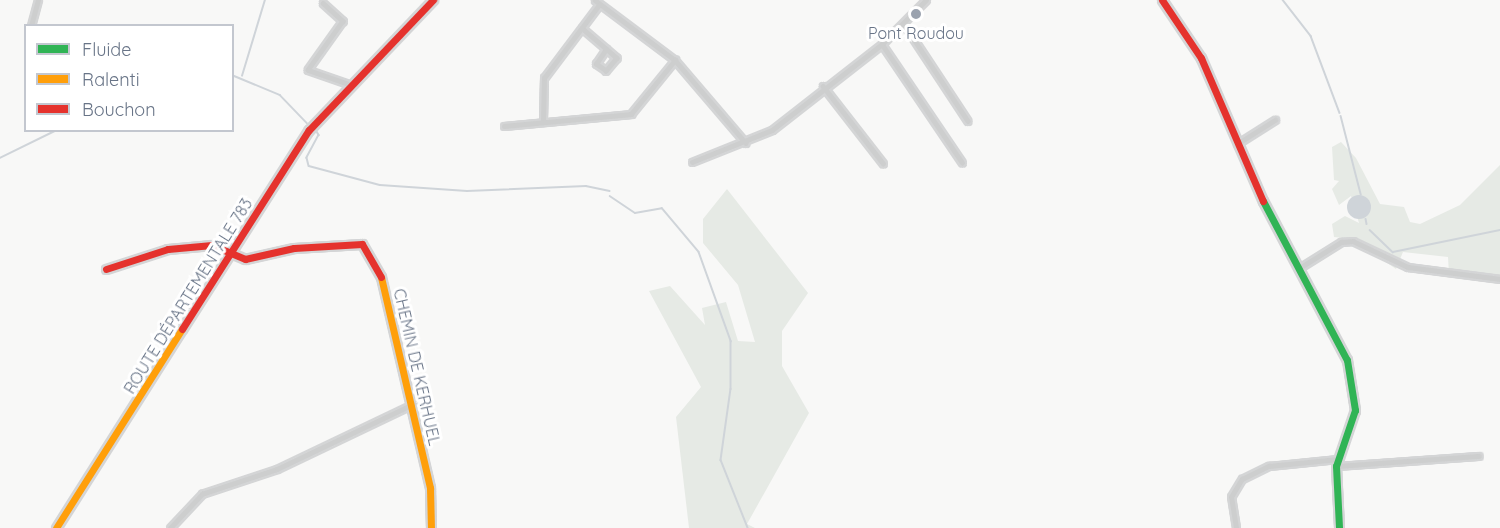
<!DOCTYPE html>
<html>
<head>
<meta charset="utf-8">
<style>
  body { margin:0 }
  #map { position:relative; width:1500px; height:528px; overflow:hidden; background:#f8f8f7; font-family:Quicksand,sans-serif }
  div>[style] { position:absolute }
  .green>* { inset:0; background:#e6eae5 }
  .water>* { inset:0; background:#cfd4d9 }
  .round { border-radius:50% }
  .stream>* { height:1.5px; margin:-0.75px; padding:0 0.75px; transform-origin:0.75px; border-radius:0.75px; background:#cfd4d9 }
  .roads { filter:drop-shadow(2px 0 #d4d5d6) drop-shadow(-2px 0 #d4d5d6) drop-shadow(0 2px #d4d5d6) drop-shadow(0 -2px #d4d5d6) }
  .street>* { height:4.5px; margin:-2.25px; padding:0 2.25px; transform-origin:2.25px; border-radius:2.25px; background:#cdcece }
  .fast>* { height:7px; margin:-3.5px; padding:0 3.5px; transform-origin:3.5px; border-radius:3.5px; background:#30b455 }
  .slow>* { height:7px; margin:-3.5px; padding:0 3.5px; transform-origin:3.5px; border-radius:3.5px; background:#ff9f0a }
  .jam>* { height:7px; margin:-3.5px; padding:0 3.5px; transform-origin:3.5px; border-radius:3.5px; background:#e5322d }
  .dots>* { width:16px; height:16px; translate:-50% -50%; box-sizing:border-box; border:3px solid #fff; border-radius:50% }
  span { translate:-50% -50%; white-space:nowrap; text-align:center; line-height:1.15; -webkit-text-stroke:6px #fff; paint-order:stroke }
  .poi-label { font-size:16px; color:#687487 }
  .street-label { font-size:16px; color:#687487 }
  .legend { position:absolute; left:24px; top:24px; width:210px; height:108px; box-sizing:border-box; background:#fff; border:2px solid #c3c7cf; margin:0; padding:8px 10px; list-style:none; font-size:18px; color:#687487 }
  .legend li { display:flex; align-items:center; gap:12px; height:30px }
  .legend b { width:30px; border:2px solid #c3c7cf }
</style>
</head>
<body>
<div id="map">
  <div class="green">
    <i style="clip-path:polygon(1341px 142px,1356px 158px,1380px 204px,1404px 207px,1410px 222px,1420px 224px,1460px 205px,1500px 165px,1500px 276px,1449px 274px,1448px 257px,1403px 252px,1396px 269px,1352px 239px,1334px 237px,1332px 224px,1345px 216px,1359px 223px,1351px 196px,1339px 205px,1332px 189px,1339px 181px,1334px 180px,1332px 147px)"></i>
    <i style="clip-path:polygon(727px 189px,808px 293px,782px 331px,782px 366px,809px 413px,747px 524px,755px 528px,689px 528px,676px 417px,701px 387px,649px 291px,670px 286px,705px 325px,702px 308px,726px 302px,738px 341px,755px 342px,738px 285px,703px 243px,703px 219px)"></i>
  </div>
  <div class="water">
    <i class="round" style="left:1347px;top:195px;width:24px;height:24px"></i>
  </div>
  <div class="stream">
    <i style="left:1283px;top:0;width:46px;rotate:52.1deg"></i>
    <i style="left:1311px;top:36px;width:82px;rotate:69.4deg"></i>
    <i style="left:232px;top:75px;width:52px;rotate:22.6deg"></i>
    <i style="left:280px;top:95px;width:39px;rotate:46deg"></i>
    <i style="left:242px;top:76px;width:79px;rotate:-73.2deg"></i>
    <i style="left:1341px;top:116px;width:81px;rotate:75.6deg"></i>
    <i style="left:316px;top:130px;width:6px;rotate:59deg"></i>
    <i style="left:319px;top:135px;width:26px;rotate:118deg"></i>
    <i style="left:307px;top:158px;width:8px;rotate:76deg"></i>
    <i style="left:309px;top:166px;width:73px;rotate:15deg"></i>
    <i style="left:380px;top:185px;width:87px;rotate:3.9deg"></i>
    <i style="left:467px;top:191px;width:119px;rotate:-2.4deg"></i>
    <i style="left:586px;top:186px;width:24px;rotate:12deg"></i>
    <i style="left:0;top:158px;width:64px;rotate:-26.2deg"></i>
    <i style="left:610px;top:196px;width:30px;rotate:34deg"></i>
    <i style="left:635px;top:213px;width:27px;rotate:-10deg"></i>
    <i style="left:662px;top:208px;width:57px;rotate:49.9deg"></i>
    <i style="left:699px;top:252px;width:95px;rotate:70.2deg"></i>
    <i style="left:731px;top:341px;width:48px;rotate:90deg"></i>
    <i style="left:731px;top:389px;width:72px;rotate:98deg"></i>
    <i style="left:721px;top:460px;width:73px;rotate:68.3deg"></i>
    <i style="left:1366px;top:219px;width:5px;rotate:79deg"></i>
    <i style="left:1370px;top:230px;width:32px;rotate:44deg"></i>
    <i style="left:1393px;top:252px;width:109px;rotate:-11.6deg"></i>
  </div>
  <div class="roads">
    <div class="street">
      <i style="left:595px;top:0;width:100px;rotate:36.9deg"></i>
      <i style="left:675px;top:60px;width:109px;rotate:49.5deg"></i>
      <i style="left:323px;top:3px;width:27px;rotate:42deg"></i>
      <i style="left:343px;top:21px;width:60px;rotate:125.5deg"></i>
      <i style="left:308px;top:70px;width:43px;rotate:18.9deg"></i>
      <i style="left:904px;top:24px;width:116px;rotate:56.6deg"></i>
      <i style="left:31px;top:26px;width:27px;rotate:-75deg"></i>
      <i style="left:582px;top:28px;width:46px;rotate:40.6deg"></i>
      <i style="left:617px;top:58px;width:17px;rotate:130deg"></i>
      <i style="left:606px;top:71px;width:12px;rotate:-145deg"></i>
      <i style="left:596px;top:64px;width:18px;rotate:-56deg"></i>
      <i style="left:882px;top:44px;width:143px;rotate:55.9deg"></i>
      <i style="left:823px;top:86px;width:98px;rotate:52.1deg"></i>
      <i style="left:543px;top:121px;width:43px;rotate:-88.7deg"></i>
      <i style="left:544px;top:78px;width:91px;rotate:-53deg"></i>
      <i style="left:504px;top:126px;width:128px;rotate:-5.4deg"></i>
      <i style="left:631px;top:114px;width:70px;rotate:-50.8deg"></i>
      <i style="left:1237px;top:144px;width:45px;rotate:-32.3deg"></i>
      <i style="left:692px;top:162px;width:86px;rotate:-21.8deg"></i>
      <i style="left:772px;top:130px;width:140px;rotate:-38deg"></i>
      <i style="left:882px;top:44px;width:62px;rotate:-45deg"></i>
      <i style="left:1298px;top:269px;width:51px;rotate:-32.1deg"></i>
      <i style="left:1341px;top:242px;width:12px;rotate:-5deg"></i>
      <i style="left:1353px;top:241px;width:61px;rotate:25.3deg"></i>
      <i style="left:1408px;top:267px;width:93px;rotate:7.4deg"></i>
      <i style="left:1336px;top:466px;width:143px;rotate:-4deg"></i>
      <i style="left:170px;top:528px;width:47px;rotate:-46.7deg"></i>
      <i style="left:202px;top:494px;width:79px;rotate:-18.4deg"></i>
      <i style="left:277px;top:469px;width:151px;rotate:-25.5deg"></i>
      <i style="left:1236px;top:528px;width:31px;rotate:-99deg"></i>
      <i style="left:1231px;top:497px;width:21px;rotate:-59deg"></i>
      <i style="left:1242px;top:479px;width:30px;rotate:-26deg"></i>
      <i style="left:1269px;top:466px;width:69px;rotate:-5.8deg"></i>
    </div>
    <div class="fast">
      <i style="left:1263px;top:201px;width:180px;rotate:62.2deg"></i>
      <i style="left:1347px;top:360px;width:51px;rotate:80.9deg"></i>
      <i style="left:1355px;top:410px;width:59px;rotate:108.7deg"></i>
      <i style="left:1336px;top:466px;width:62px;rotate:87.2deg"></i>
    </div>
    <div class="slow">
      <i style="left:381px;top:277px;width:217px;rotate:76.9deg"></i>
      <i style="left:430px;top:488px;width:40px;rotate:88.6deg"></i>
      <i style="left:56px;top:528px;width:236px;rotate:-57.7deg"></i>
    </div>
    <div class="jam">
      <i style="left:1162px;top:0;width:70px;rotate:56.1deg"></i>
      <i style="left:1201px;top:58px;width:156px;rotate:66.6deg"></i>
      <i style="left:106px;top:269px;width:65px;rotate:-17.9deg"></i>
      <i style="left:168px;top:249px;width:44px;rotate:-5.2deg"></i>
      <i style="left:212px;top:245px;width:36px;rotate:23deg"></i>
      <i style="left:245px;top:259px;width:50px;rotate:-12.7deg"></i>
      <i style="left:294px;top:248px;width:68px;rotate:-3.4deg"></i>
      <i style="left:362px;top:244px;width:38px;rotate:60deg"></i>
      <i style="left:182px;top:329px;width:236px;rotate:-57.5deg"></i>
      <i style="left:309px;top:130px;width:180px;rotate:-46.4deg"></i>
    </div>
  </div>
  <div class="dots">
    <i style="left:916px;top:14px;background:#9aa2ae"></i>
  </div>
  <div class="poi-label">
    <span style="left:916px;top:33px">Pont Roudou</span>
  </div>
  <div class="street-label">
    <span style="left:188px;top:296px;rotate:-58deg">ROUTE DÉPARTEMENTALE 783</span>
    <span style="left:417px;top:367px;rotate:77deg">CHEMIN DE KERHUEL</span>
  </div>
  <ul class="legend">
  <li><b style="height:8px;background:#30b455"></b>Fluide</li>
  <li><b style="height:8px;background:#ff9f0a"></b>Ralenti</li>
  <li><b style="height:8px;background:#e5322d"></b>Bouchon</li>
  </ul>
</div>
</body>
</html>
